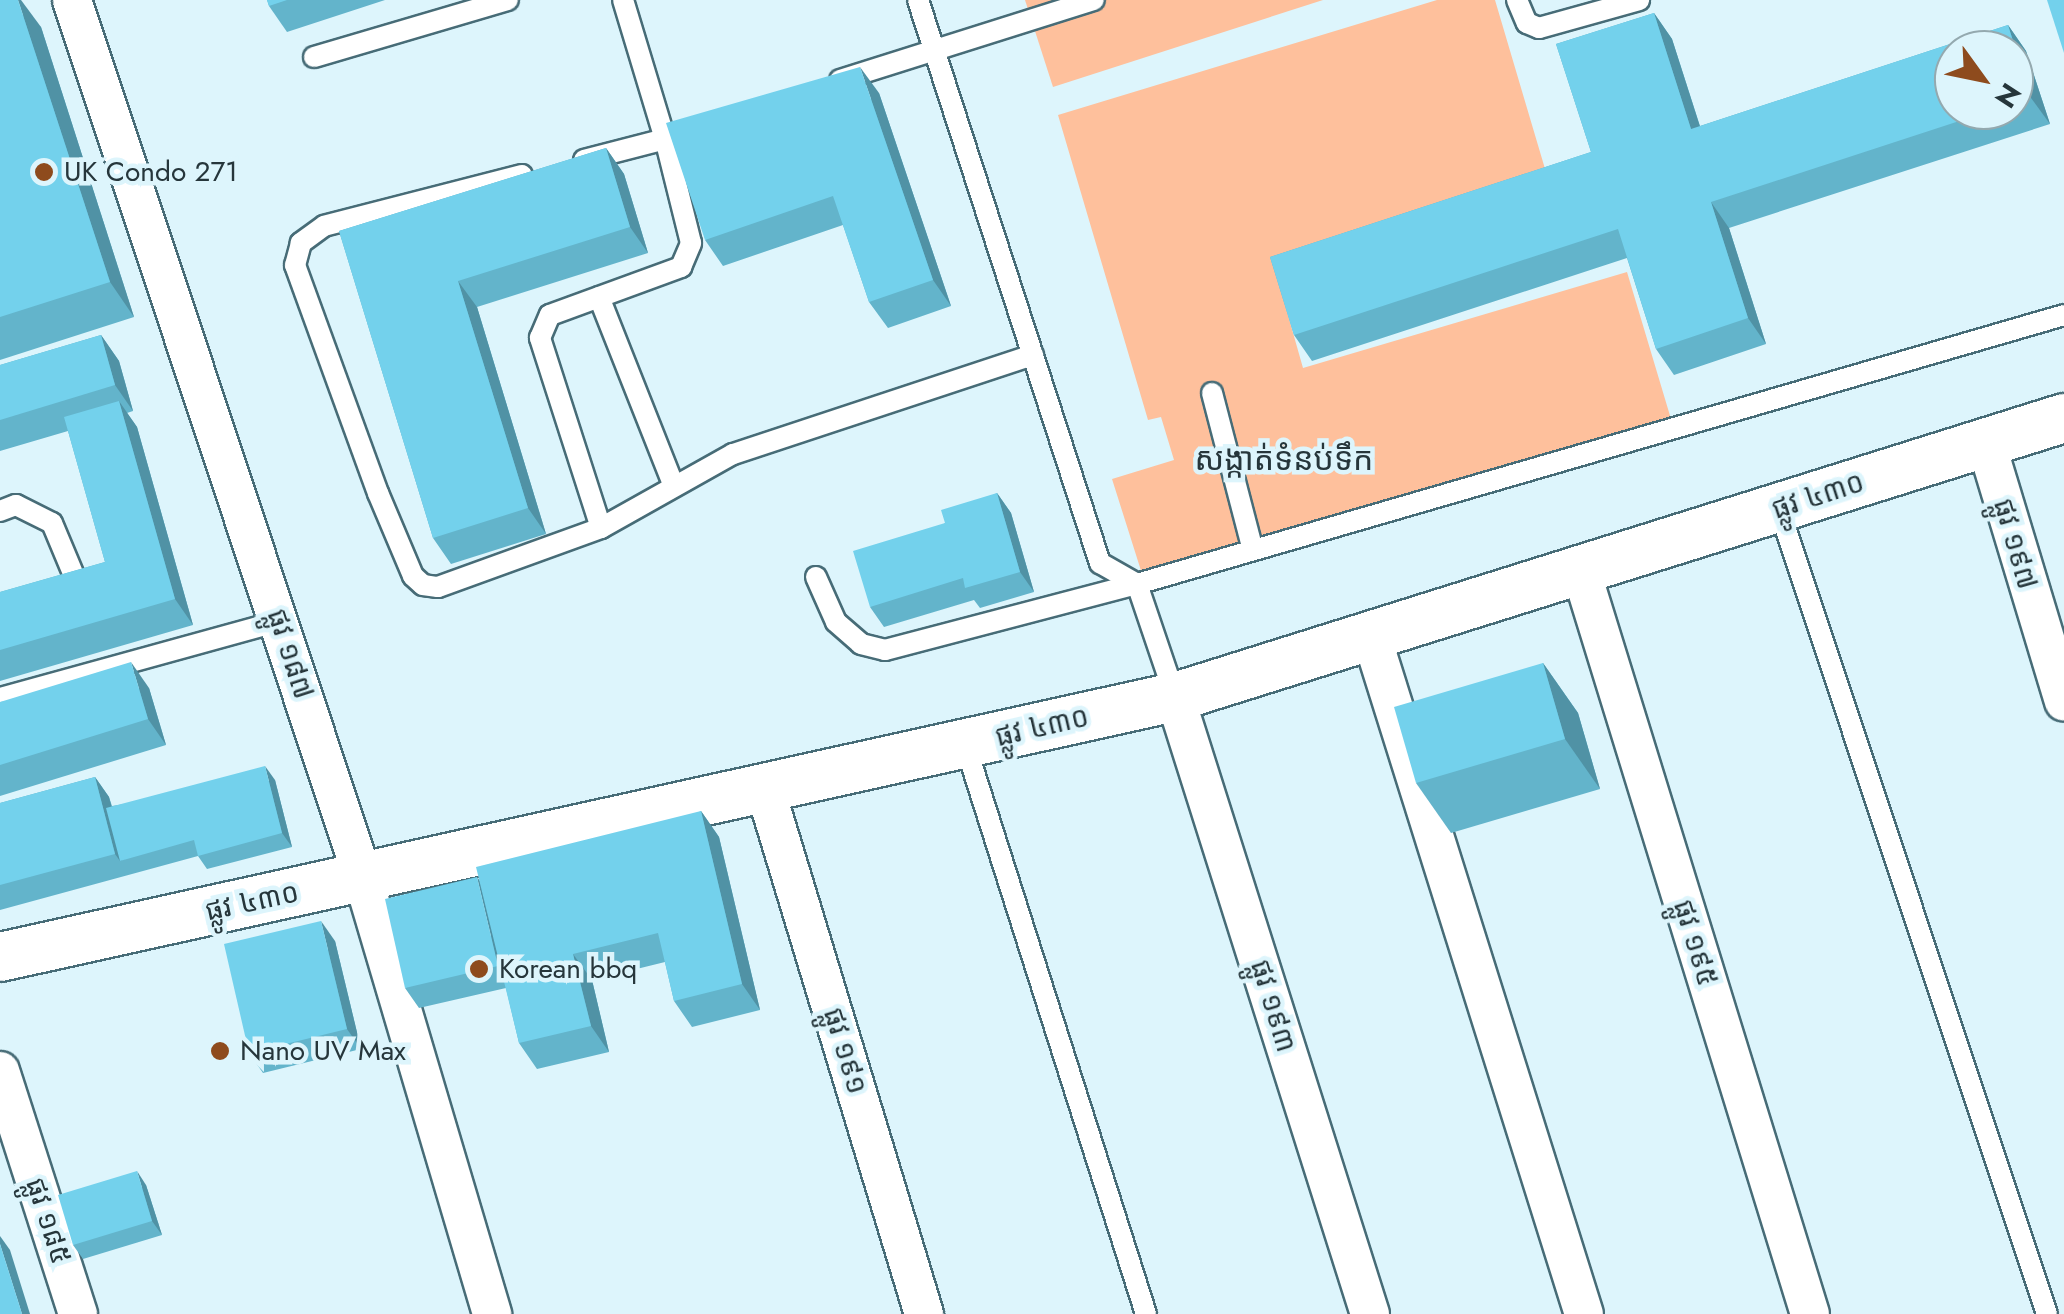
<!DOCTYPE html>
<html>
<head>
<meta charset="utf-8">
<style>
  body { margin:0 }
  #map { position:relative; width:2064px; height:1314px; overflow:hidden; background:#ddf5fc; font-family:Jost,"Noto Sans Khmer",sans-serif }
  div>[style] { position:absolute }
  .green>* { inset:0; background:#fec09c }
  .roads { filter:drop-shadow(2px 0 #476c77) drop-shadow(-2px 0 #476c77) drop-shadow(0 2px #476c77) drop-shadow(0 -2px #476c77) }
  .service>* { height:20px; margin:-10px; padding:0 10px; transform-origin:10px; border-radius:10px; background:#fff }
  .minor>* { height:38px; margin:-19px; padding:0 19px; transform-origin:19px; border-radius:19px; background:#fff }
  .tertiary>* { height:48px; margin:-24px; padding:0 24px; transform-origin:24px; border-radius:24px; background:#fff }
  .wall>* { inset:0; background:#63b4cb }
  .shaded-wall>* { inset:0; background:#5092a5 }
  .building>* { inset:0; background:#73d1ec }
  .dots>* { width:28px; height:28px; translate:-50% -50%; box-sizing:border-box; border:5px solid #ddf5fc; border-radius:50% }
  span { translate:-50% -50%; white-space:nowrap; text-align:center; line-height:1.15; -webkit-text-stroke:9px #ddf5fc; paint-order:stroke }
  .poi-label { font-size:28px; color:#26363b }
  .left { translate:0 -50%; text-align:left }
  .street-label { font-size:28px; color:#26363b }
  .quarter-label { font-size:32px; color:#26363b }
  .north { position:absolute; left:1934px; top:30px; width:100px; height:100px; box-sizing:border-box; background:#ddf5fc; border:2px solid #94a9af; border-radius:50%; rotate:123deg; font-size:28px; font-weight:700; line-height:40px; text-align:center; color:#26363b }
  .north::after { content:''; display:block; margin:auto; width:35px; height:45px; background:#8e4b1d; clip-path:polygon(50% 0,100% 100%,50% 72%,0 100%) }
</style>
</head>
<body>
<div id="map">
  <div class="green">
    <i style="clip-path:polygon(1025px 0,1323px 0,1053px 87px)"></i>
    <i style="clip-path:polygon(1437px 0,1495px 0,1551px 189px,1276px 273px,1303px 368px,1627px 272px,1671px 419px,1143px 577px,1112px 479px,1174px 460px,1161px 417px,1148px 420px,1058px 115px)"></i>
  </div>
  <div class="roads">
    <div class="service">
      <i style="left:918px;top:0;width:592px;rotate:72.09deg"></i>
      <i style="left:1100px;top:563px;width:43px;rotate:29.6deg"></i>
      <i style="left:1137px;top:584px;width:118px;rotate:71.3deg"></i>
      <i style="left:1517px;top:0;width:25px;rotate:67deg"></i>
      <i style="left:1527px;top:23px;width:13px;rotate:23deg"></i>
      <i style="left:1539px;top:28px;width:104px;rotate:-15.6deg"></i>
      <i style="left:314px;top:57px;width:202px;rotate:-16.4deg"></i>
      <i style="left:840px;top:80px;width:266px;rotate:-17.5deg"></i>
      <i style="left:584px;top:160px;width:84px;rotate:-14.5deg"></i>
      <i style="left:665px;top:139px;width:145px;rotate:-106.8deg"></i>
      <i style="left:522px;top:175px;width:204px;rotate:165.6deg"></i>
      <i style="left:324px;top:226px;width:29px;rotate:144deg"></i>
      <i style="left:301px;top:243px;width:23px;rotate:105deg"></i>
      <i style="left:295px;top:265px;width:243px;rotate:70deg"></i>
      <i style="left:378px;top:493px;width:90px;rotate:67.1deg"></i>
      <i style="left:413px;top:576px;width:13px;rotate:42deg"></i>
      <i style="left:423px;top:585px;width:15px;rotate:8deg"></i>
      <i style="left:438px;top:587px;width:173px;rotate:-19.9deg"></i>
      <i style="left:601px;top:528px;width:151px;rotate:-29.3deg"></i>
      <i style="left:733px;top:454px;width:316px;rotate:-18.3deg"></i>
      <i style="left:599px;top:297px;width:203px;rotate:68.4deg"></i>
      <i style="left:1212px;top:393px;width:162px;rotate:75.4deg"></i>
      <i style="left:1779px;top:509px;width:848px;rotate:71.59deg"></i>
      <i style="left:0;top:511px;width:17px;rotate:-21deg"></i>
      <i style="left:16px;top:505px;width:40px;rotate:26.6deg"></i>
      <i style="left:52px;top:523px;width:80px;rotate:67.3deg"></i>
      <i style="left:601px;top:528px;width:200px;rotate:-107.8deg"></i>
      <i style="left:540px;top:338px;width:25px;rotate:-67deg"></i>
      <i style="left:550px;top:315px;width:140px;rotate:-20.1deg"></i>
      <i style="left:681px;top:267px;width:26px;rotate:-67deg"></i>
      <i style="left:691px;top:243px;width:107px;rotate:-104deg"></i>
      <i style="left:665px;top:139px;width:10px;rotate:-17deg"></i>
      <i style="left:816px;top:577px;width:49px;rotate:66deg"></i>
      <i style="left:836px;top:622px;width:33px;rotate:41deg"></i>
      <i style="left:861px;top:644px;width:25px;rotate:14deg"></i>
      <i style="left:885px;top:650px;width:260px;rotate:-14.7deg"></i>
      <i style="left:1137px;top:584px;width:965px;rotate:-16.18deg"></i>
      <i style="left:0;top:698px;width:290px;rotate:-15.4deg"></i>
      <i style="left:965px;top:744px;width:598px;rotate:72.38deg"></i>
    </div>
    <div class="minor">
      <i style="left:72px;top:0;width:925px;rotate:71.66deg"></i>
      <i style="left:363px;top:878px;width:455px;rotate:73.5deg"></i>
      <i style="left:1986px;top:443px;width:270px;rotate:73.2deg"></i>
      <i style="left:1581px;top:571px;width:777px;rotate:72.87deg"></i>
      <i style="left:1372px;top:638px;width:708px;rotate:72.59deg"></i>
      <i style="left:1175px;top:697px;width:647px;rotate:72.46deg"></i>
      <i style="left:765px;top:789px;width:549px;rotate:73.15deg"></i>
      <i style="left:0;top:1071px;width:255px;rotate:72.2deg"></i>
    </div>
    <div class="tertiary">
      <i style="left:0;top:957px;width:1203px;rotate:-12.48deg"></i>
      <i style="left:1175px;top:697px;width:932px;rotate:-17.42deg"></i>
    </div>
  </div>
  <div class="wall">
    <i style="clip-path:polygon(0 0,41px 27px,134px 317px,0 360px)"></i>
    <i style="clip-path:polygon(267px 0,385px 0,287px 32px,269px 6px)"></i>
    <i style="clip-path:polygon(evenodd,1654px 13px,1672px 39px,1700px 126px,2008px 25px,2026px 51px,2050px 124px,1729px 228px,1766px 344px,1674px 375px,1656px 349px,1627px 258px,1312px 361px,1294px 335px,1270px 257px,1591px 152px,1556px 44px,1654px 13px,1954px 50px,2014px 50px,2014px 110px,1954px 110px,1954px 50px)"></i>
    <i style="clip-path:polygon(879px 93px,951px 306px,888px 328px,869px 302px,843px 225px,723px 266px,705px 240px)"></i>
    <i style="clip-path:polygon(606px 148px,624px 174px,648px 253px,477px 307px,546px 534px,451px 564px,433px 538px,339px 231px)"></i>
    <i style="clip-path:polygon(101px 335px,119px 361px,133px 411px,127px 413px,137px 427px,193px 625px,0 681px,0 592px,105px 562px,68px 431px,0 451px,0 365px)"></i>
    <i style="clip-path:polygon(997px 493px,1011px 513px,1034px 592px,980px 608px,974px 600px,884px 627px,870px 607px,945px 523px)"></i>
    <i style="clip-path:polygon(1543px 663px,1578px 713px,1600px 789px,1451px 833px,1416px 783px)"></i>
    <i style="clip-path:polygon(149px 688px,166px 745px,0 796px,0 702px)"></i>
    <i style="clip-path:polygon(95px 777px,109px 797px,112px 806px,275px 780px,292px 847px,207px 869px,198px 856px,0 910px,0 803px)"></i>
    <i style="clip-path:polygon(701px 811px,719px 837px,760px 1010px,692px 1027px,674px 1001px,665px 962px,592px 980px,609px 1052px,537px 1069px,519px 1043px,506px 988px,419px 1008px,405px 988px)"></i>
    <i style="clip-path:polygon(335px 941px,361px 1049px,263px 1073px,249px 1053px)"></i>
    <i style="clip-path:polygon(146px 1185px,162px 1235px,83px 1259px,73px 1245px)"></i>
  </div>
  <div class="shaded-wall">
    <i style="clip-path:polygon(18px 0,21px 0,41px 27px,134px 317px,110px 282px)"></i>
    <i style="clip-path:polygon(1654px 13px,1672px 39px,1709px 155px,1691px 129px)"></i>
    <i style="clip-path:polygon(2008px 25px,2026px 51px,2050px 124px,2031px 98px)"></i>
    <i style="clip-path:polygon(860px 67px,879px 93px,951px 306px,933px 280px)"></i>
    <i style="clip-path:polygon(606px 148px,624px 174px,648px 253px,630px 227px)"></i>
    <i style="clip-path:polygon(1711px 202px,1729px 228px,1766px 344px,1748px 318px)"></i>
    <i style="clip-path:polygon(458px 281px,477px 307px,546px 534px,528px 508px)"></i>
    <i style="clip-path:polygon(101px 335px,119px 361px,133px 411px,115px 385px)"></i>
    <i style="clip-path:polygon(119px 401px,137px 427px,193px 625px,175px 599px)"></i>
    <i style="clip-path:polygon(997px 493px,1011px 513px,1034px 592px,1020px 572px)"></i>
    <i style="clip-path:polygon(131px 662px,149px 688px,166px 745px,148px 719px)"></i>
    <i style="clip-path:polygon(1543px 663px,1578px 713px,1600px 789px,1565px 739px)"></i>
    <i style="clip-path:polygon(265px 766px,275px 780px,292px 847px,282px 833px)"></i>
    <i style="clip-path:polygon(95px 777px,109px 797px,125px 859px,120px 861px,115px 854px)"></i>
    <i style="clip-path:polygon(701px 811px,719px 837px,760px 1010px,742px 984px)"></i>
    <i style="clip-path:polygon(477px 877px,492px 897px,512px 986px,498px 966px)"></i>
    <i style="clip-path:polygon(321px 921px,335px 941px,361px 1049px,347px 1029px)"></i>
    <i style="clip-path:polygon(573px 954px,592px 980px,609px 1052px,591px 1026px)"></i>
    <i style="clip-path:polygon(137px 1171px,146px 1185px,162px 1235px,152px 1221px)"></i>
    <i style="clip-path:polygon(0 1236px,10px 1250px,30px 1314px,22px 1314px,0 1244px)"></i>
  </div>
  <div class="building">
    <i style="clip-path:polygon(0 0,18px 0,110px 282px,0 317px)"></i>
    <i style="clip-path:polygon(267px 0,287px 0,269px 6px)"></i>
    <i style="clip-path:polygon(2047px 0,2064px 0,2064px 53px)"></i>
    <i style="clip-path:polygon(1654px 13px,1691px 129px,2008px 25px,2031px 98px,2014px 103px,2014px 50px,1954px 50px,1954px 110px,1993px 110px,1711px 202px,1748px 318px,1656px 349px,1618px 229px,1294px 335px,1270px 257px,1591px 152px,1556px 44px)"></i>
    <i style="clip-path:polygon(860px 67px,933px 280px,869px 302px,833px 196px,705px 240px,666px 123px)"></i>
    <i style="clip-path:polygon(606px 148px,630px 227px,458px 281px,528px 508px,433px 538px,339px 231px)"></i>
    <i style="clip-path:polygon(101px 335px,115px 385px,0 420px,0 365px)"></i>
    <i style="clip-path:polygon(119px 401px,175px 599px,0 650px,0 592px,105px 562px,64px 417px)"></i>
    <i style="clip-path:polygon(997px 493px,1020px 572px,965px 588px,963px 578px,870px 607px,853px 551px,945px 523px,941px 510px)"></i>
    <i style="clip-path:polygon(131px 662px,148px 719px,0 765px,0 702px)"></i>
    <i style="clip-path:polygon(1543px 663px,1565px 739px,1416px 783px,1394px 707px)"></i>
    <i style="clip-path:polygon(265px 766px,282px 833px,198px 856px,194px 840px,120px 861px,106px 808px)"></i>
    <i style="clip-path:polygon(95px 777px,115px 854px,0 885px,0 803px)"></i>
    <i style="clip-path:polygon(701px 811px,742px 984px,674px 1001px,658px 933px,573px 954px,591px 1026px,519px 1043px,476px 867px)"></i>
    <i style="clip-path:polygon(477px 877px,498px 966px,405px 988px,385px 899px)"></i>
    <i style="clip-path:polygon(321px 921px,347px 1029px,249px 1053px,224px 944px)"></i>
    <i style="clip-path:polygon(137px 1171px,152px 1221px,73px 1245px,58px 1195px)"></i>
    <i style="clip-path:polygon(0 1244px,22px 1314px,0 1314px)"></i>
  </div>
  <div class="dots">
    <i style="left:44px;top:172px;background:#8e4b1d"></i>
    <i style="left:479px;top:969px;background:#8e4b1d"></i>
    <i style="left:220px;top:1051px;background:#8e4b1d"></i>
  </div>
  <div class="poi-label">
    <span class="left" style="left:64px;top:172px">UK Condo 271</span>
    <span class="left" style="left:499px;top:969px">Korean bbq</span>
    <span class="left" style="left:240px;top:1051px">Nano UV Max</span>
  </div>
  <div class="street-label">
    <span style="left:1818px;top:496px;rotate:-18deg">ផ្លូវ ៤៣០</span>
    <span style="left:2015px;top:544px;rotate:74deg">ផ្លូវ ១៩៧</span>
    <span style="left:290px;top:654px;rotate:72deg">ផ្លូវ ១៨៧</span>
    <span style="left:1042px;top:727px;rotate:-13deg">ផ្លូវ ៤៣០</span>
    <span style="left:252px;top:902px;rotate:-12deg">ផ្លូវ ៤៣០</span>
    <span style="left:1695px;top:943px;rotate:73deg">ផ្លូវ ១៩៥</span>
    <span style="left:1273px;top:1006px;rotate:73deg">ផ្លូវ ១៩៣</span>
    <span style="left:845px;top:1051px;rotate:73deg">ផ្លូវ ១៩១</span>
    <span style="left:48px;top:1221px;rotate:72deg">ផ្លូវ ១៨៥</span>
  </div>
  <div class="quarter-label">
    <span style="left:1284px;top:459px">សង្កាត់ទំនប់ទឹក</span>
  </div>
  <div class="north">N</div>
</div>
</body>
</html>
